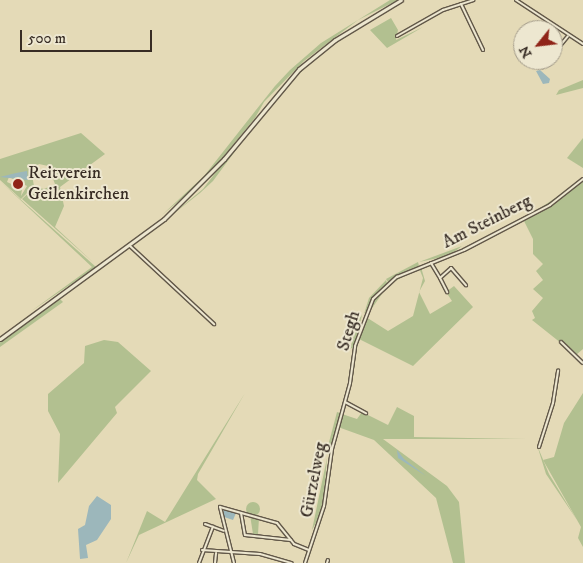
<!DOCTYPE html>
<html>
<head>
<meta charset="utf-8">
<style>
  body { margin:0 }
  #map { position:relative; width:583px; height:563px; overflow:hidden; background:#e4dab7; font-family:"IM FELL DW Pica",serif }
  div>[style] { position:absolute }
  .green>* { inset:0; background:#b2c090 }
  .round { border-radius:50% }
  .water>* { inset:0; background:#9cb7bb }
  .roads { filter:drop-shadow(1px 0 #625849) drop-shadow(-1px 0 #625849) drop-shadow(0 1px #625849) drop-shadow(0 -1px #625849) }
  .minor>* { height:2px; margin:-1px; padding:0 1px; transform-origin:1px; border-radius:1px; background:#ede7d0 }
  .secondary>* { height:3px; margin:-1.5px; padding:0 1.5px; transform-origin:1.5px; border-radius:1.5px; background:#ede7d0 }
  .dots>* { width:14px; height:14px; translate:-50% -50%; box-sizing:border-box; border:2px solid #ede7d0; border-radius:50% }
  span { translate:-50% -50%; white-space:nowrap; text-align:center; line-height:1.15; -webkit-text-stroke:4px #ede7d0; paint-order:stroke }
  .poi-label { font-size:18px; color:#372c24 }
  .left { translate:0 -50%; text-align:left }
  .street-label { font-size:18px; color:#372c24 }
  .north { position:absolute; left:513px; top:20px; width:50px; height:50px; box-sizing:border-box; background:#ede7d0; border:1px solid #a49c8b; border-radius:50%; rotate:241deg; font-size:14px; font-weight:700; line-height:20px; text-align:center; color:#372c24 }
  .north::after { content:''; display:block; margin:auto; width:18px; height:22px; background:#8f2418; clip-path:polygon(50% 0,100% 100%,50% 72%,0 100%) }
  .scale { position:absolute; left:20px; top:30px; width:132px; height:22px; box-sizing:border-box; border:2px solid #372c24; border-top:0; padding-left:6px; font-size:15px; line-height:18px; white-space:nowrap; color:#372c24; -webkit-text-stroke:4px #ede7d0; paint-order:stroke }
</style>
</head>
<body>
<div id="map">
  <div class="green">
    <i style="clip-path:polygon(390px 0,398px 0,358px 20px,304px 61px,264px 102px,255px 118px,206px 178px,162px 215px,204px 176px,275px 86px,290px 70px,321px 43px)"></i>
    <i style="clip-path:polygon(391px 18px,398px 30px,396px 40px,423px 27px,387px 48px,370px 30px)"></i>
    <i style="clip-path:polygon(308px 65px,273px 100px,213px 181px,200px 193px,167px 219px,203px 189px,278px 91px)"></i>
    <i style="clip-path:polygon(583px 80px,583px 88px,556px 95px,559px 90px)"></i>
    <i style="clip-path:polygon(evenodd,81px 133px,105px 154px,60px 187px,64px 206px,55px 227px,95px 264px,22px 199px,35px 187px,44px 189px,55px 184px,48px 166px,39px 164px,31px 170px,34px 186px,21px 199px,0 180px,0 159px,81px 133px,9px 177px,27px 186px,21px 196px,22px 189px,7px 182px,9px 177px)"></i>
    <i style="clip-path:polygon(583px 138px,583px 168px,567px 158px)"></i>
    <i style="clip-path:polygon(583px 180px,583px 349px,576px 355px,532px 320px,535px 318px,532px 311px,543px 298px,533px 289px,543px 280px,536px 271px,543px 264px,533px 254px,533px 239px,523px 219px)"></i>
    <i style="clip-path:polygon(0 181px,96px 267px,34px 313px,77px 280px,30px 312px,92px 267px)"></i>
    <i style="clip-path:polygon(462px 246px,454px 252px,462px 250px,448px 256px,419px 262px)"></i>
    <i style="clip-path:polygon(418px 262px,419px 266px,388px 282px,386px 279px)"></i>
    <i style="clip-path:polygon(evenodd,421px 267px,425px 281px,419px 292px,430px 314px,452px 301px,446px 292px,454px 286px,473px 307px,413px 366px,359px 339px,353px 366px,354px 352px,365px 319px,377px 296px,396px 279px,421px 267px,419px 268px,423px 278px,413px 316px,388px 331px,366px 317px,388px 285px,419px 268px)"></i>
    <i style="clip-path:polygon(386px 280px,387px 283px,364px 314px,369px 298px)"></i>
    <i style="clip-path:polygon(59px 298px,63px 302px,0 347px,0 340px)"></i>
    <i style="clip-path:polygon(362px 315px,354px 347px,350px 349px,358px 320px)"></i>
    <i style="clip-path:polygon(104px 340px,118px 342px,151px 371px,115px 407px,117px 413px,58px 483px,60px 434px,48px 411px,48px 394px,84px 363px,85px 346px)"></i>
    <i style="clip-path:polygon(245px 393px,198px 474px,197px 480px,216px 499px,139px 535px,126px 563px,147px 511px,165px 522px)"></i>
    <i style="clip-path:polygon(583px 393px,583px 547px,578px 538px,581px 527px,543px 460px,554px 457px,564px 423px)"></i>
    <i style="clip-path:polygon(397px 407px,414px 416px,414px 437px,527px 439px,383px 439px,447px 486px,459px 502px,465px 563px,453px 563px,436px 498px,374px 440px,338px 427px,342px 414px,357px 419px,362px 412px,388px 425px)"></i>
    <i style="clip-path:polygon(337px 412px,340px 413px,329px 457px,328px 446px)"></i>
    <i style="clip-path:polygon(537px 445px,549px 474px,577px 520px,546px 474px)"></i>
    <i style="clip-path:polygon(327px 458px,323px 508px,315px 531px,319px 517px,312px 530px)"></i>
    <i class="round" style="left:246px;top:502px;width:14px;height:14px"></i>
    <i style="clip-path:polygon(250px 515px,259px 518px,258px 534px,253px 534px)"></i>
  </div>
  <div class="water">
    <i style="clip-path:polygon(540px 70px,550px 79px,549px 83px,543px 84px,536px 71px)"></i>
    <i style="clip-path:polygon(27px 171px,28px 180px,0 177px,16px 173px)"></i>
    <i style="clip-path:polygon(397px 450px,404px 459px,426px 476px,398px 458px)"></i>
    <i style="clip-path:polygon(97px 496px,111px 505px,111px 519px,97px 540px,86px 545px,88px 558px,80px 559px,78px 529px,85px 525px,89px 506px)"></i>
    <i style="clip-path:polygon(223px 510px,236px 513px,233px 520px,224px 517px)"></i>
  </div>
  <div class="roads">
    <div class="minor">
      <i style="left:516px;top:0;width:80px;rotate:33.3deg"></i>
      <i style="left:461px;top:4px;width:51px;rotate:64.4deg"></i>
      <i style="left:397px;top:36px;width:53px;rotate:-29.5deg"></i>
      <i style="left:443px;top:10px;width:32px;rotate:-18deg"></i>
      <i style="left:553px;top:54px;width:23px;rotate:-50deg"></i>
      <i style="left:534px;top:60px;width:11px;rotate:41deg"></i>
      <i style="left:542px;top:67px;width:9px;rotate:-49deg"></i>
      <i style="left:130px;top:246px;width:115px;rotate:42.9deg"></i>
      <i style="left:431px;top:263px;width:17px;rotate:59deg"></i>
      <i style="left:440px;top:278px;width:15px;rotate:-42deg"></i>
      <i style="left:451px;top:268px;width:23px;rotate:49deg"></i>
      <i style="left:440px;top:278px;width:16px;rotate:63deg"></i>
      <i style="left:561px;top:342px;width:30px;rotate:44deg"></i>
      <i style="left:345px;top:402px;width:24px;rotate:28deg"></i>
      <i style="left:539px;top:447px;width:46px;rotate:-72.3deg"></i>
      <i style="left:553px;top:403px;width:33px;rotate:-81deg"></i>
      <i style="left:241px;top:513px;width:22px;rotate:80deg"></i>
      <i style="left:245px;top:535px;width:46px;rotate:6.2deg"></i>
      <i style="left:205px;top:524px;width:20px;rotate:20deg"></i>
      <i style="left:202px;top:550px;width:58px;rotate:3.9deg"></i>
      <i style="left:260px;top:554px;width:33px;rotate:16deg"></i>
      <i style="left:199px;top:563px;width:39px;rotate:-69deg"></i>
      <i style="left:215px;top:563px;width:10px;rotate:-84deg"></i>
      <i style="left:234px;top:563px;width:58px;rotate:-104deg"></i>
      <i style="left:220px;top:507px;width:59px;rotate:15.7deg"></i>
      <i style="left:277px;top:523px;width:27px;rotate:51deg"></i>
      <i style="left:294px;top:544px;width:16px;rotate:22deg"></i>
      <i style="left:305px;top:563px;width:60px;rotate:-71.6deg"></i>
      <i style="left:324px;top:506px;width:58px;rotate:-82deg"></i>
      <i style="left:332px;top:449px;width:68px;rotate:-74.7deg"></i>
      <i style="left:350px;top:383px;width:37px;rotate:-82deg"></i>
      <i style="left:355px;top:346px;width:50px;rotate:-69deg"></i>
      <i style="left:373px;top:299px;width:33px;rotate:-43deg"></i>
      <i style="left:397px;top:277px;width:72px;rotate:-21.9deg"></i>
      <i style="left:464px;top:250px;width:97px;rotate:-27.6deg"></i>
      <i style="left:550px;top:205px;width:42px;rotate:-38.2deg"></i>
      <i style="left:327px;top:563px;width:3px;rotate:-72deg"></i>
    </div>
    <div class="secondary">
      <i style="left:0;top:339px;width:203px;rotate:-36.2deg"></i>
      <i style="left:164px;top:219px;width:85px;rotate:-45deg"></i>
      <i style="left:224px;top:159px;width:117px;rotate:-50.2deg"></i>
      <i style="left:299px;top:69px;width:46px;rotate:-38.9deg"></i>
      <i style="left:335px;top:40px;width:77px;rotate:-31.2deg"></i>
    </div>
  </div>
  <div class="dots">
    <i style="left:18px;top:184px;background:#8f2418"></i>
  </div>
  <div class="poi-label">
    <span class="left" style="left:28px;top:184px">Reitverein<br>Geilenkirchen</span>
  </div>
  <div class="street-label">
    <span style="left:487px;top:222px;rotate:-27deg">Am Steinberg</span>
    <span style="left:349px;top:331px;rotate:-73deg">Stegh</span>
    <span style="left:314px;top:480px;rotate:-79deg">Gürzelweg</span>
  </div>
  <div class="north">N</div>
  <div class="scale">500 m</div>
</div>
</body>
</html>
